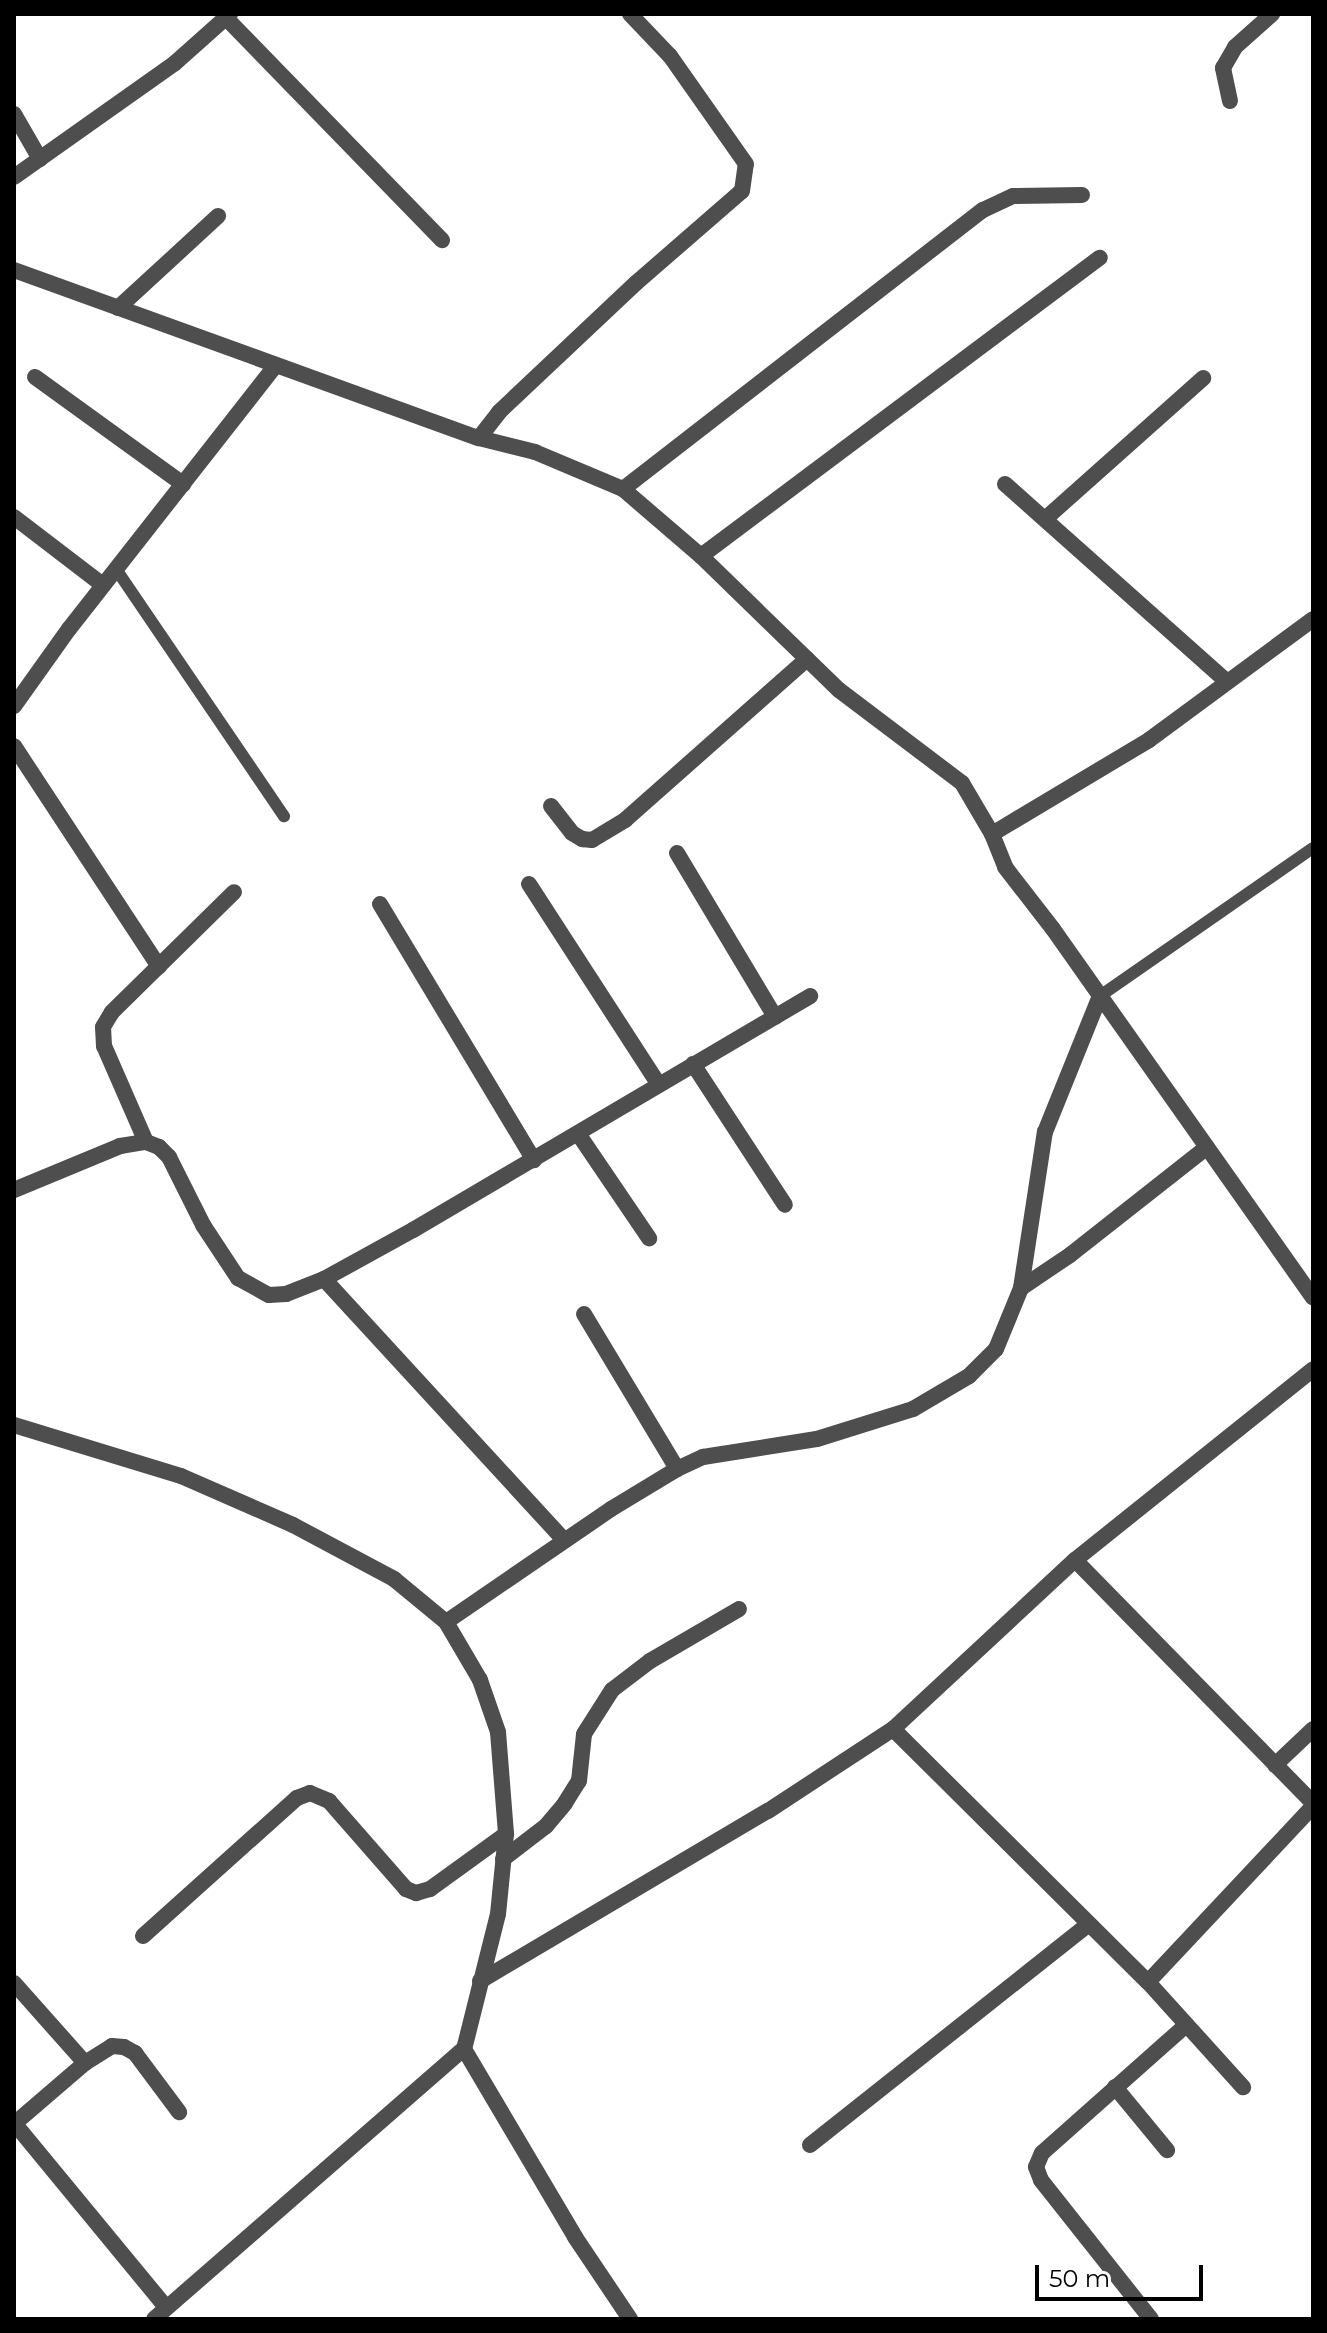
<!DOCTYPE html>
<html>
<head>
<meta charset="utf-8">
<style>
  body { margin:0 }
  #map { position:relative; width:1327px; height:2333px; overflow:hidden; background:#fff; font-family:Montserrat,sans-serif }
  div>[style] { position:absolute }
  .service>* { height:12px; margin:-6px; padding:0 6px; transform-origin:6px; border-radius:6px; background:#4e4e4e }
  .minor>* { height:16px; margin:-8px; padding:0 8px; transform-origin:8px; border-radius:8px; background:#4e4e4e }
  span { translate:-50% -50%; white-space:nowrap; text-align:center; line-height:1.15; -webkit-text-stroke:7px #fff; paint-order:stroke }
  .frame { position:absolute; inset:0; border:16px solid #000; pointer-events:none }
  .scale { position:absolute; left:1035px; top:2265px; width:168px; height:36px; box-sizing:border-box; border:4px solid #000; border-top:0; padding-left:10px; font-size:24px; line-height:28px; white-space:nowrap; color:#000; -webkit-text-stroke:6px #fff; paint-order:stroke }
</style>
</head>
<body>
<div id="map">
  <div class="service">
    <i style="left:116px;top:569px;width:299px;rotate:55.8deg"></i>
    <i style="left:1100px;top:996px;width:259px;rotate:-34.8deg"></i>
  </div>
  <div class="minor">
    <i style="left:226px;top:18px;width:310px;rotate:45.8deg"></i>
    <i style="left:1230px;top:101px;width:34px;rotate:-102deg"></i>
    <i style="left:1223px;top:68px;width:24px;rotate:-60deg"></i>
    <i style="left:1235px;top:47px;width:50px;rotate:-41.7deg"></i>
    <i style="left:14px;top:114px;width:52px;rotate:60deg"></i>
    <i style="left:14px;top:177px;width:197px;rotate:-35.3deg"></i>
    <i style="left:175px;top:63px;width:74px;rotate:-41.7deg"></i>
    <i style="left:14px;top:270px;width:494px;rotate:19.9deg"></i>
    <i style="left:479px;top:438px;width:58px;rotate:14deg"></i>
    <i style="left:535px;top:452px;width:95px;rotate:22.8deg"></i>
    <i style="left:623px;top:489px;width:103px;rotate:40.7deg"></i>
    <i style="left:701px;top:556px;width:192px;rotate:44.2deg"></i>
    <i style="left:839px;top:690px;width:154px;rotate:37.1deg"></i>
    <i style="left:962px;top:783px;width:59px;rotate:59.5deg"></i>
    <i style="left:992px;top:834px;width:35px;rotate:68deg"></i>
    <i style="left:1005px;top:867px;width:78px;rotate:52.3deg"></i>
    <i style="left:1053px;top:929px;width:451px;rotate:54.8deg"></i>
    <i style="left:118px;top:308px;width:136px;rotate:-42.6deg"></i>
    <i style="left:35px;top:377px;width:183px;rotate:35.9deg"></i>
    <i style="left:479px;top:438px;width:33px;rotate:-52deg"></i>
    <i style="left:499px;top:412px;width:188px;rotate:-43.3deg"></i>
    <i style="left:636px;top:283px;width:140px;rotate:-41deg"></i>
    <i style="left:742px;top:191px;width:27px;rotate:-82deg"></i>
    <i style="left:746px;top:164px;width:132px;rotate:-125.1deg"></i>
    <i style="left:670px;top:56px;width:58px;rotate:-133.6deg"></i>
    <i style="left:1005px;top:484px;width:297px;rotate:41.7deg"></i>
    <i style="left:623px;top:489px;width:455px;rotate:-37.8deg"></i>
    <i style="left:983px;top:210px;width:33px;rotate:-25deg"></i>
    <i style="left:1013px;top:196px;width:69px;rotate:-0.8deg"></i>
    <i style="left:14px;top:517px;width:112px;rotate:37.4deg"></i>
    <i style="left:1045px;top:519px;width:212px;rotate:-41.7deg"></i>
    <i style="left:701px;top:556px;width:498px;rotate:-36.8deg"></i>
    <i style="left:14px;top:706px;width:95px;rotate:-54.5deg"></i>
    <i style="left:69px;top:629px;width:334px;rotate:-51.9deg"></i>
    <i style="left:14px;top:746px;width:264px;rotate:56.7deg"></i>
    <i style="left:551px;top:806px;width:34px;rotate:52deg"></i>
    <i style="left:572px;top:833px;width:12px;rotate:31deg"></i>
    <i style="left:582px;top:839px;width:10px;rotate:6deg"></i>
    <i style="left:592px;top:840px;width:39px;rotate:-31deg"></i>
    <i style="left:625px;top:820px;width:243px;rotate:-41.5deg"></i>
    <i style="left:992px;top:834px;width:183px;rotate:-30.9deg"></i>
    <i style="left:1149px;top:740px;width:204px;rotate:-36.4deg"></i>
    <i style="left:677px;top:853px;width:191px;rotate:59.1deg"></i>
    <i style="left:529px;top:884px;width:239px;rotate:57.1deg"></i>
    <i style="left:380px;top:904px;width:299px;rotate:59deg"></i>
    <i style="left:693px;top:1064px;width:168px;rotate:56.9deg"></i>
    <i style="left:579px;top:1135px;width:125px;rotate:55.8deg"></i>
    <i style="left:146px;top:1142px;width:105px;rotate:-113.6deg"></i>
    <i style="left:104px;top:1046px;width:19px;rotate:-93deg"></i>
    <i style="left:103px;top:1027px;width:17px;rotate:-59deg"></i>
    <i style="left:112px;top:1012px;width:171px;rotate:-44.5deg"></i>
    <i style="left:14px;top:1190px;width:115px;rotate:-22.5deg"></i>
    <i style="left:120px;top:1146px;width:26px;rotate:-9deg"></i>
    <i style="left:146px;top:1142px;width:14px;rotate:21deg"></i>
    <i style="left:159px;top:1147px;width:14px;rotate:45deg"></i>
    <i style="left:169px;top:1157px;width:76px;rotate:63.4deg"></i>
    <i style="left:203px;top:1225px;width:64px;rotate:56.6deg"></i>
    <i style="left:238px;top:1278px;width:35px;rotate:29deg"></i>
    <i style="left:269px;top:1295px;width:17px;rotate:-3deg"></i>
    <i style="left:286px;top:1294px;width:41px;rotate:-21.5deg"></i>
    <i style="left:324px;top:1279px;width:102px;rotate:-28.8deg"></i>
    <i style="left:413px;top:1230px;width:461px;rotate:-30.5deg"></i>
    <i style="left:324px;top:1279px;width:355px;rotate:47.4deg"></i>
    <i style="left:1021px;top:1288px;width:59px;rotate:-34deg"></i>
    <i style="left:1070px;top:1255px;width:174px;rotate:-38.2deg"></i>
    <i style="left:584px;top:1314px;width:181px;rotate:59deg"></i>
    <i style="left:14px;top:1425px;width:175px;rotate:17deg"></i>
    <i style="left:181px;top:1476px;width:122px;rotate:23.6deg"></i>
    <i style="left:293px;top:1525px;width:115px;rotate:28.1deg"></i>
    <i style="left:394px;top:1579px;width:67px;rotate:39.6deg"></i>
    <i style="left:446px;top:1622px;width:67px;rotate:59.6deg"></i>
    <i style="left:480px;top:1680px;width:55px;rotate:70.9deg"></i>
    <i style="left:498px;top:1732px;width:102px;rotate:85.5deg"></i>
    <i style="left:506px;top:1834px;width:80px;rotate:95.7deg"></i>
    <i style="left:498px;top:1914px;width:139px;rotate:104.1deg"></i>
    <i style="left:464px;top:2049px;width:218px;rotate:59.4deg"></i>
    <i style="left:575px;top:2237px;width:99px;rotate:56.1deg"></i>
    <i style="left:1075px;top:1560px;width:340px;rotate:45.6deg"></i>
    <i style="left:446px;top:1622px;width:200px;rotate:-34.4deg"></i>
    <i style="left:611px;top:1509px;width:77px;rotate:-31.2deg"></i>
    <i style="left:677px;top:1469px;width:29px;rotate:-25deg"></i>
    <i style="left:703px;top:1457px;width:115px;rotate:-9deg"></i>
    <i style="left:817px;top:1439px;width:101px;rotate:-17.4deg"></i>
    <i style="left:913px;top:1409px;width:65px;rotate:-30.5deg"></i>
    <i style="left:969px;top:1376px;width:38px;rotate:-45deg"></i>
    <i style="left:996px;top:1349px;width:66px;rotate:-67.7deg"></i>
    <i style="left:1021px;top:1288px;width:158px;rotate:-81.3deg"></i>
    <i style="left:1045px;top:1132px;width:147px;rotate:-68deg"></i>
    <i style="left:893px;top:1729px;width:359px;rotate:44.8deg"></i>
    <i style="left:1148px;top:1982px;width:142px;rotate:47.9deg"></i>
    <i style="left:1275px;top:1765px;width:52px;rotate:-43.5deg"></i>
    <i style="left:503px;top:1859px;width:54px;rotate:-37.5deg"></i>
    <i style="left:546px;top:1826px;width:30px;rotate:-50deg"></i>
    <i style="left:565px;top:1803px;width:26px;rotate:-58deg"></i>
    <i style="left:579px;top:1781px;width:47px;rotate:-83.9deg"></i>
    <i style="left:584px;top:1734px;width:52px;rotate:-57.5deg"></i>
    <i style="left:612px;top:1690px;width:48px;rotate:-37.3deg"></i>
    <i style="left:650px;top:1661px;width:103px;rotate:-30.3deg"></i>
    <i style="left:143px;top:1936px;width:207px;rotate:-41.9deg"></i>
    <i style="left:297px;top:1798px;width:14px;rotate:-21deg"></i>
    <i style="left:310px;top:1793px;width:21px;rotate:23deg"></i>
    <i style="left:329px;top:1801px;width:117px;rotate:48.8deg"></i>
    <i style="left:406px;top:1889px;width:11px;rotate:22deg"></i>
    <i style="left:416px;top:1893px;width:15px;rotate:-16deg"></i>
    <i style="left:430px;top:1889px;width:94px;rotate:-35.9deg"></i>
    <i style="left:480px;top:1981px;width:334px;rotate:-30.6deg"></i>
    <i style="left:768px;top:1811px;width:149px;rotate:-33.3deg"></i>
    <i style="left:893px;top:1729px;width:248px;rotate:-42.9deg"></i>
    <i style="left:1075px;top:1560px;width:305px;rotate:-38.7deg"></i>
    <i style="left:1148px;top:1982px;width:241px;rotate:-46.8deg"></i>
    <i style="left:14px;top:1983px;width:107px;rotate:48.4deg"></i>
    <i style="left:1115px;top:2087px;width:82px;rotate:50.5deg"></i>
    <i style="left:14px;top:2124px;width:94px;rotate:-40.7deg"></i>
    <i style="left:85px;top:2063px;width:32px;rotate:-32deg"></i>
    <i style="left:112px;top:2046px;width:12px;rotate:5deg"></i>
    <i style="left:124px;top:2047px;width:13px;rotate:29deg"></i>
    <i style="left:135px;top:2053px;width:74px;rotate:53.3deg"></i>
    <i style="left:15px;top:2124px;width:237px;rotate:50.5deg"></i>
    <i style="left:810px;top:2145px;width:356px;rotate:-38.4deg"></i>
    <i style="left:154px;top:2319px;width:411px;rotate:-41.1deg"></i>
    <i style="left:1151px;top:2319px;width:177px;rotate:-128.4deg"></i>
    <i style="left:1041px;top:2180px;width:14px;rotate:-111deg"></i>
    <i style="left:1036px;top:2167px;width:15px;rotate:-67deg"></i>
    <i style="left:1042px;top:2153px;width:193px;rotate:-41.6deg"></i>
  </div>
  <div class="frame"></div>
  <div class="scale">50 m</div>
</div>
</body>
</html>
